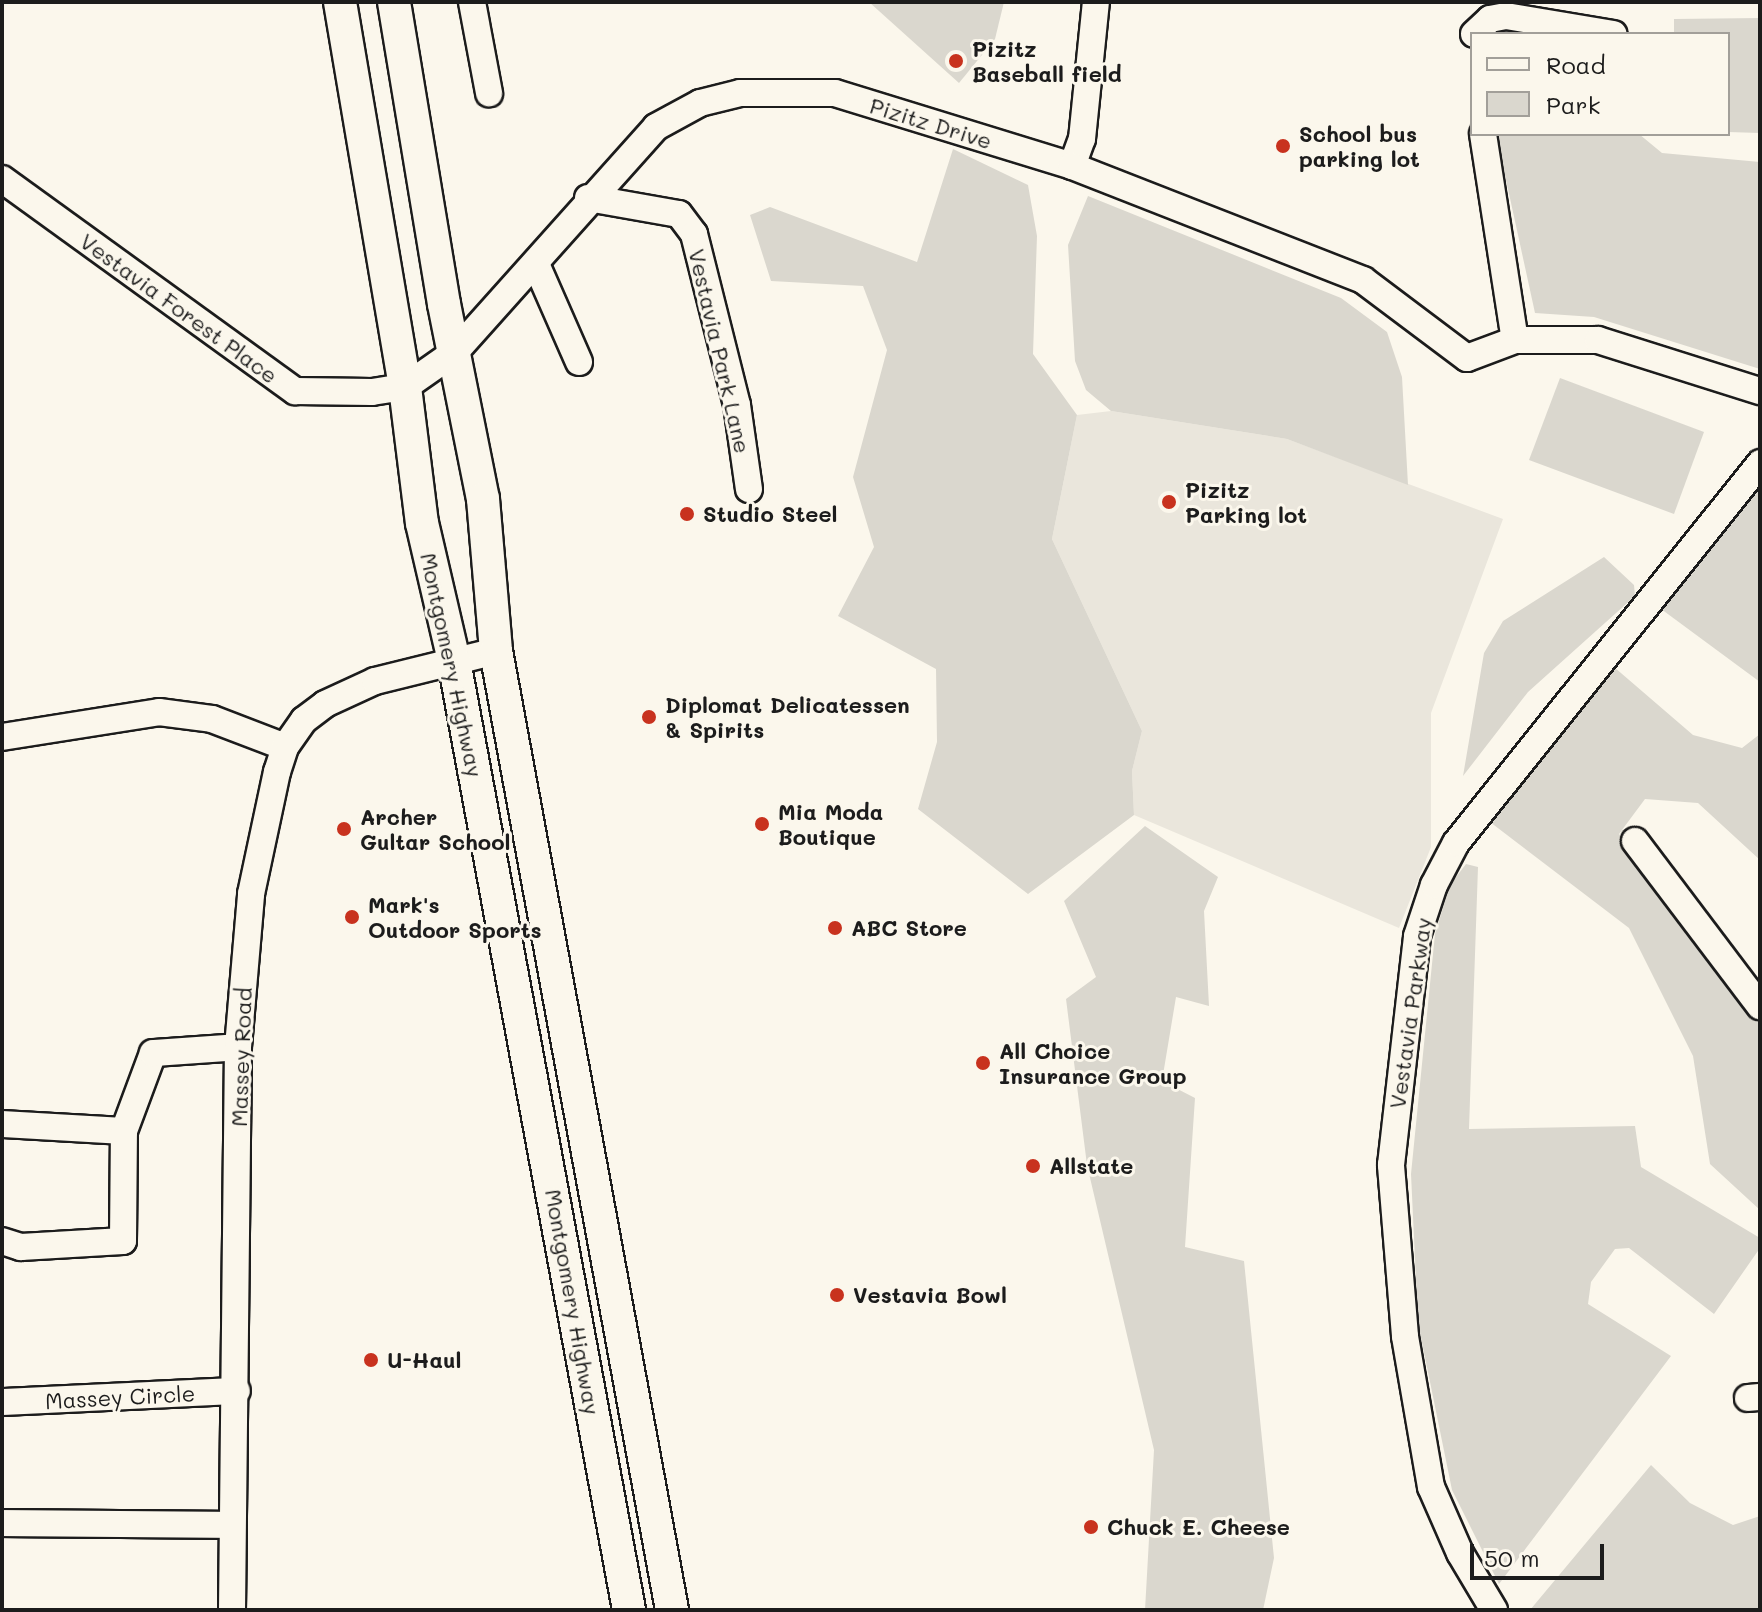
<!DOCTYPE html>
<html>
<head>
<meta charset="utf-8">
<style>
  body { margin:0 }
  #map { position:relative; width:1762px; height:1612px; overflow:hidden; background:#fbf7ec; font-family:Mali,sans-serif }
  div>[style] { position:absolute }
  .built>* { inset:0; background:#eae6dc }
  .green>* { inset:0; background:#dad7ce }
  .roads { filter:drop-shadow(2px 0 #1c1c1c) drop-shadow(-2px 0 #1c1c1c) drop-shadow(0 2px #1c1c1c) drop-shadow(0 -2px #1c1c1c) }
  .minor>* { height:26px; margin:-13px; padding:0 13px; transform-origin:13px; border-radius:13px; background:#fbf7ec }
  .major>* { height:32px; margin:-16px; padding:0 16px; transform-origin:16px; border-radius:16px; background:#fbf7ec }
  .dots>* { width:22px; height:22px; translate:-50% -50%; box-sizing:border-box; border:4px solid #fbf7ec; border-radius:50% }
  span { translate:-50% -50%; white-space:nowrap; text-align:center; line-height:1.15; -webkit-text-stroke:6px #fbf7ec; paint-order:stroke }
  .poi-label { font-size:22px; color:#1c1c1c; font-weight:700 }
  .left { translate:0 -50%; text-align:left }
  .street-label { font-size:22px; color:#1c1c1c }
  .frame { position:absolute; inset:0; border:4px solid #1c1c1c; pointer-events:none }
  .legend { position:absolute; left:1470px; top:32px; width:260px; height:104px; box-sizing:border-box; background:#fbf7ec; border:2px solid #a29f99; margin:0; padding:10px 14px; list-style:none; font-size:24px; color:#1c1c1c }
  .legend li { display:flex; align-items:center; gap:16px; height:40px }
  .legend b { width:40px; border:2px solid #a29f99 }
  .scale { position:absolute; left:1470px; top:1544px; width:134px; height:36px; box-sizing:border-box; border:4px solid #1c1c1c; border-top:0; padding-left:10px; font-size:24px; line-height:28px; white-space:nowrap; color:#1c1c1c; -webkit-text-stroke:6px #fbf7ec; paint-order:stroke }
</style>
</head>
<body>
<div id="map">
  <div class="built">
    <i style="clip-path:polygon(1111px 411px,1287px 439px,1503px 519px,1431px 713px,1431px 847px,1399px 928px,1134px 815px,1132px 771px,1142px 731px,1052px 539px,1077px 415px)"></i>
  </div>
  <div class="green">
    <i style="clip-path:polygon(869px 2px,1004px 2px,995px 39px,959px 83px)"></i>
    <i style="clip-path:polygon(1760px 18px,1760px 133px,1728px 132px,1728px 34px,1674px 34px,1674px 19px)"></i>
    <i style="clip-path:polygon(1496px 134px,1639px 134px,1662px 153px,1760px 162px,1760px 369px,1594px 317px,1535px 313px)"></i>
    <i style="clip-path:polygon(953px 149px,1028px 185px,1037px 236px,1033px 354px,1077px 415px,1052px 539px,1142px 731px,1132px 771px,1134px 815px,1028px 894px,918px 809px,937px 742px,936px 669px,838px 616px,874px 547px,853px 477px,887px 350px,863px 286px,771px 281px,750px 215px,770px 207px,917px 262px)"></i>
    <i style="clip-path:polygon(1088px 196px,1341px 298px,1387px 332px,1402px 377px,1408px 485px,1287px 439px,1111px 411px,1086px 390px,1075px 361px,1068px 245px)"></i>
    <i style="clip-path:polygon(1560px 378px,1704px 432px,1674px 514px,1529px 460px)"></i>
    <i style="clip-path:polygon(1760px 480px,1760px 682px,1657px 606px)"></i>
    <i style="clip-path:polygon(1604px 557px,1634px 585px,1635px 596px,1528px 692px,1463px 776px,1484px 653px,1503px 621px)"></i>
    <i style="clip-path:polygon(1607px 661px,1693px 735px,1742px 748px,1760px 734px,1760px 860px,1698px 803px,1645px 799px,1619px 834px,1760px 1017px,1760px 1210px,1710px 1164px,1693px 1056px,1629px 928px,1490px 822px)"></i>
    <i style="clip-path:polygon(1145px 826px,1218px 877px,1204px 911px,1209px 1006px,1176px 997px,1162px 1081px,1195px 1098px,1185px 1247px,1244px 1261px,1274px 1558px,1263px 1610px,1145px 1610px,1154px 1450px,1087px 1165px,1066px 999px,1096px 977px,1064px 901px)"></i>
    <i style="clip-path:polygon(1466px 864px,1478px 867px,1469px 1129px,1635px 1126px,1641px 1167px,1760px 1238px,1760px 1248px,1714px 1314px,1629px 1248px,1615px 1249px,1591px 1282px,1588px 1304px,1671px 1356px,1499px 1584px,1452px 1490px,1418px 1323px,1411px 1174px,1435px 934px,1450px 885px)"></i>
    <i style="clip-path:polygon(1651px 1465px,1690px 1503px,1733px 1525px,1760px 1516px,1760px 1610px,1530px 1610px)"></i>
  </div>
  <div class="roads">
    <div class="minor">
      <i style="left:472px;top:2px;width:93px;rotate:79.4deg"></i>
      <i style="left:1474px;top:34px;width:22px;rotate:-43deg"></i>
      <i style="left:1490px;top:19px;width:16px;rotate:-11deg"></i>
      <i style="left:1506px;top:16px;width:109px;rotate:9.5deg"></i>
      <i style="left:1483px;top:134px;width:208px;rotate:81.2deg"></i>
      <i style="left:1072px;top:166px;width:29px;rotate:-70deg"></i>
      <i style="left:1082px;top:139px;width:138px;rotate:-84.2deg"></i>
      <i style="left:2px;top:179px;width:362px;rotate:35.9deg"></i>
      <i style="left:295px;top:391px;width:77px;rotate:0.7deg"></i>
      <i style="left:372px;top:392px;width:33px;rotate:-9deg"></i>
      <i style="left:405px;top:387px;width:61px;rotate:-35deg"></i>
      <i style="left:455px;top:352px;width:302px;rotate:-48.2deg"></i>
      <i style="left:656px;top:127px;width:50px;rotate:-28.6deg"></i>
      <i style="left:700px;top:103px;width:41px;rotate:-14deg"></i>
      <i style="left:740px;top:93px;width:95px"></i>
      <i style="left:835px;top:93px;width:248px;rotate:17.1deg"></i>
      <i style="left:1072px;top:166px;width:313px;rotate:21.4deg"></i>
      <i style="left:1363px;top:280px;width:130px;rotate:36.9deg"></i>
      <i style="left:1467px;top:358px;width:51px;rotate:-20.6deg"></i>
      <i style="left:1515px;top:340px;width:83px"></i>
      <i style="left:1598px;top:340px;width:170px;rotate:17.5deg"></i>
      <i style="left:588px;top:198px;width:92px;rotate:10deg"></i>
      <i style="left:679px;top:214px;width:25px;rotate:53deg"></i>
      <i style="left:694px;top:234px;width:176px;rotate:75.9deg"></i>
      <i style="left:737px;top:405px;width:85px;rotate:81.9deg"></i>
      <i style="left:536px;top:264px;width:107px;rotate:66.3deg"></i>
      <i style="left:2px;top:737px;width:159px;rotate:-9deg"></i>
      <i style="left:159px;top:712px;width:53px;rotate:7.5deg"></i>
      <i style="left:212px;top:719px;width:78px;rotate:21deg"></i>
      <i style="left:1635px;top:841px;width:207px;rotate:52.9deg"></i>
      <i style="left:2px;top:1124px;width:122px;rotate:3.3deg"></i>
      <i style="left:2px;top:1241px;width:20px;rotate:18deg"></i>
      <i style="left:21px;top:1247px;width:102px;rotate:-3.4deg"></i>
      <i style="left:123px;top:1241px;width:110px;rotate:-89.5deg"></i>
      <i style="left:124px;top:1131px;width:83px;rotate:-69.6deg"></i>
      <i style="left:153px;top:1053px;width:85px;rotate:-4deg"></i>
      <i style="left:1748px;top:1398px;width:12px;rotate:-5deg"></i>
      <i style="left:2px;top:1402px;width:235px;rotate:-2.7deg"></i>
      <i style="left:2px;top:1523px;width:227px;rotate:0.5deg"></i>
      <i style="left:232px;top:1610px;width:563px;rotate:-89.39deg"></i>
      <i style="left:238px;top:1047px;width:154px;rotate:-85.1deg"></i>
      <i style="left:251px;top:894px;width:125px;rotate:-78deg"></i>
      <i style="left:277px;top:772px;width:26px;rotate:-72deg"></i>
      <i style="left:285px;top:747px;width:33px;rotate:-55deg"></i>
      <i style="left:304px;top:720px;width:26px;rotate:-37deg"></i>
      <i style="left:325px;top:704px;width:55px;rotate:-24.7deg"></i>
      <i style="left:375px;top:681px;width:125px;rotate:-13.9deg"></i>
      <i style="left:1494px;top:1610px;width:66px;rotate:-120.8deg"></i>
      <i style="left:1460px;top:1553px;width:72px;rotate:-113.7deg"></i>
      <i style="left:1431px;top:1487px;width:153px;rotate:-99.8deg"></i>
      <i style="left:1405px;top:1336px;width:172px;rotate:-94.7deg"></i>
      <i style="left:1391px;top:1165px;width:230px;rotate:-83.5deg"></i>
      <i style="left:1417px;top:936px;width:54px;rotate:-71.6deg"></i>
      <i style="left:1434px;top:885px;width:47px;rotate:-62.4deg"></i>
      <i style="left:1456px;top:843px;width:487px;rotate:-51.3deg"></i>
    </div>
    <div class="major">
      <i style="left:340px;top:2px;width:390px;rotate:80.4deg"></i>
      <i style="left:405px;top:387px;width:137px;rotate:82.9deg"></i>
      <i style="left:422px;top:523px;width:142px;rotate:76.9deg"></i>
      <i style="left:454px;top:661px;width:965px;rotate:79.55deg"></i>
      <i style="left:394px;top:2px;width:306px;rotate:80.6deg"></i>
      <i style="left:444px;top:304px;width:199px;rotate:78.7deg"></i>
      <i style="left:483px;top:499px;width:153px;rotate:85.1deg"></i>
      <i style="left:496px;top:651px;width:975px;rotate:79.6deg"></i>
    </div>
  </div>
  <div class="dots">
    <i style="left:956px;top:61px;background:#c8321e"></i>
    <i style="left:1283px;top:146px;background:#c8321e"></i>
    <i style="left:1169px;top:502px;background:#c8321e"></i>
    <i style="left:687px;top:514px;background:#c8321e"></i>
    <i style="left:649px;top:717px;background:#c8321e"></i>
    <i style="left:762px;top:824px;background:#c8321e"></i>
    <i style="left:344px;top:829px;background:#c8321e"></i>
    <i style="left:352px;top:917px;background:#c8321e"></i>
    <i style="left:835px;top:928px;background:#c8321e"></i>
    <i style="left:983px;top:1063px;background:#c8321e"></i>
    <i style="left:1033px;top:1166px;background:#c8321e"></i>
    <i style="left:837px;top:1295px;background:#c8321e"></i>
    <i style="left:371px;top:1360px;background:#c8321e"></i>
    <i style="left:1091px;top:1527px;background:#c8321e"></i>
  </div>
  <div class="poi-label">
    <span class="left" style="left:972px;top:61px">Pizitz<br>Baseball field</span>
    <span class="left" style="left:1299px;top:146px">School bus<br>parking lot</span>
    <span class="left" style="left:1185px;top:502px">Pizitz<br>Parking lot</span>
    <span class="left" style="left:703px;top:514px">Studio Steel</span>
    <span class="left" style="left:665px;top:717px">Diplomat Delicatessen<br>&amp; Spirits</span>
    <span class="left" style="left:778px;top:824px">Mia Moda<br>Boutique</span>
    <span class="left" style="left:360px;top:829px">Archer<br>Gultar School</span>
    <span class="left" style="left:368px;top:917px">Mark's<br>Outdoor Sports</span>
    <span class="left" style="left:851px;top:928px">ABC Store</span>
    <span class="left" style="left:999px;top:1063px">All Choice<br>Insurance Group</span>
    <span class="left" style="left:1049px;top:1166px">Allstate</span>
    <span class="left" style="left:853px;top:1295px">Vestavia Bowl</span>
    <span class="left" style="left:387px;top:1360px">U-Haul</span>
    <span class="left" style="left:1107px;top:1527px">Chuck E. Cheese</span>
  </div>
  <div class="street-label">
    <span style="left:931px;top:123px;rotate:17deg">Pizitz Drive</span>
    <span style="left:179px;top:308px;rotate:36deg">Vestavia Forest Place</span>
    <span style="left:720px;top:351px;rotate:77deg">Vestavia Park Lane</span>
    <span style="left:452px;top:665px;rotate:78deg">Montgomery Highway</span>
    <span style="left:1410px;top:1013px;rotate:-82deg">Vestavia Parkway</span>
    <span style="left:241px;top:1057px;rotate:-88deg">Massey Road</span>
    <span style="left:573px;top:1302px;rotate:80deg">Montgomery Highway</span>
    <span style="left:120px;top:1397px;rotate:-3deg">Massey Circle</span>
  </div>
  <div class="frame"></div>
  <ul class="legend">
  <li><b style="height:10px;background:#fbf7ec"></b>Road</li>
  <li><b style="height:22px;background:#dad7ce"></b>Park</li>
  </ul>
  <div class="scale">50 m</div>
</div>
</body>
</html>
